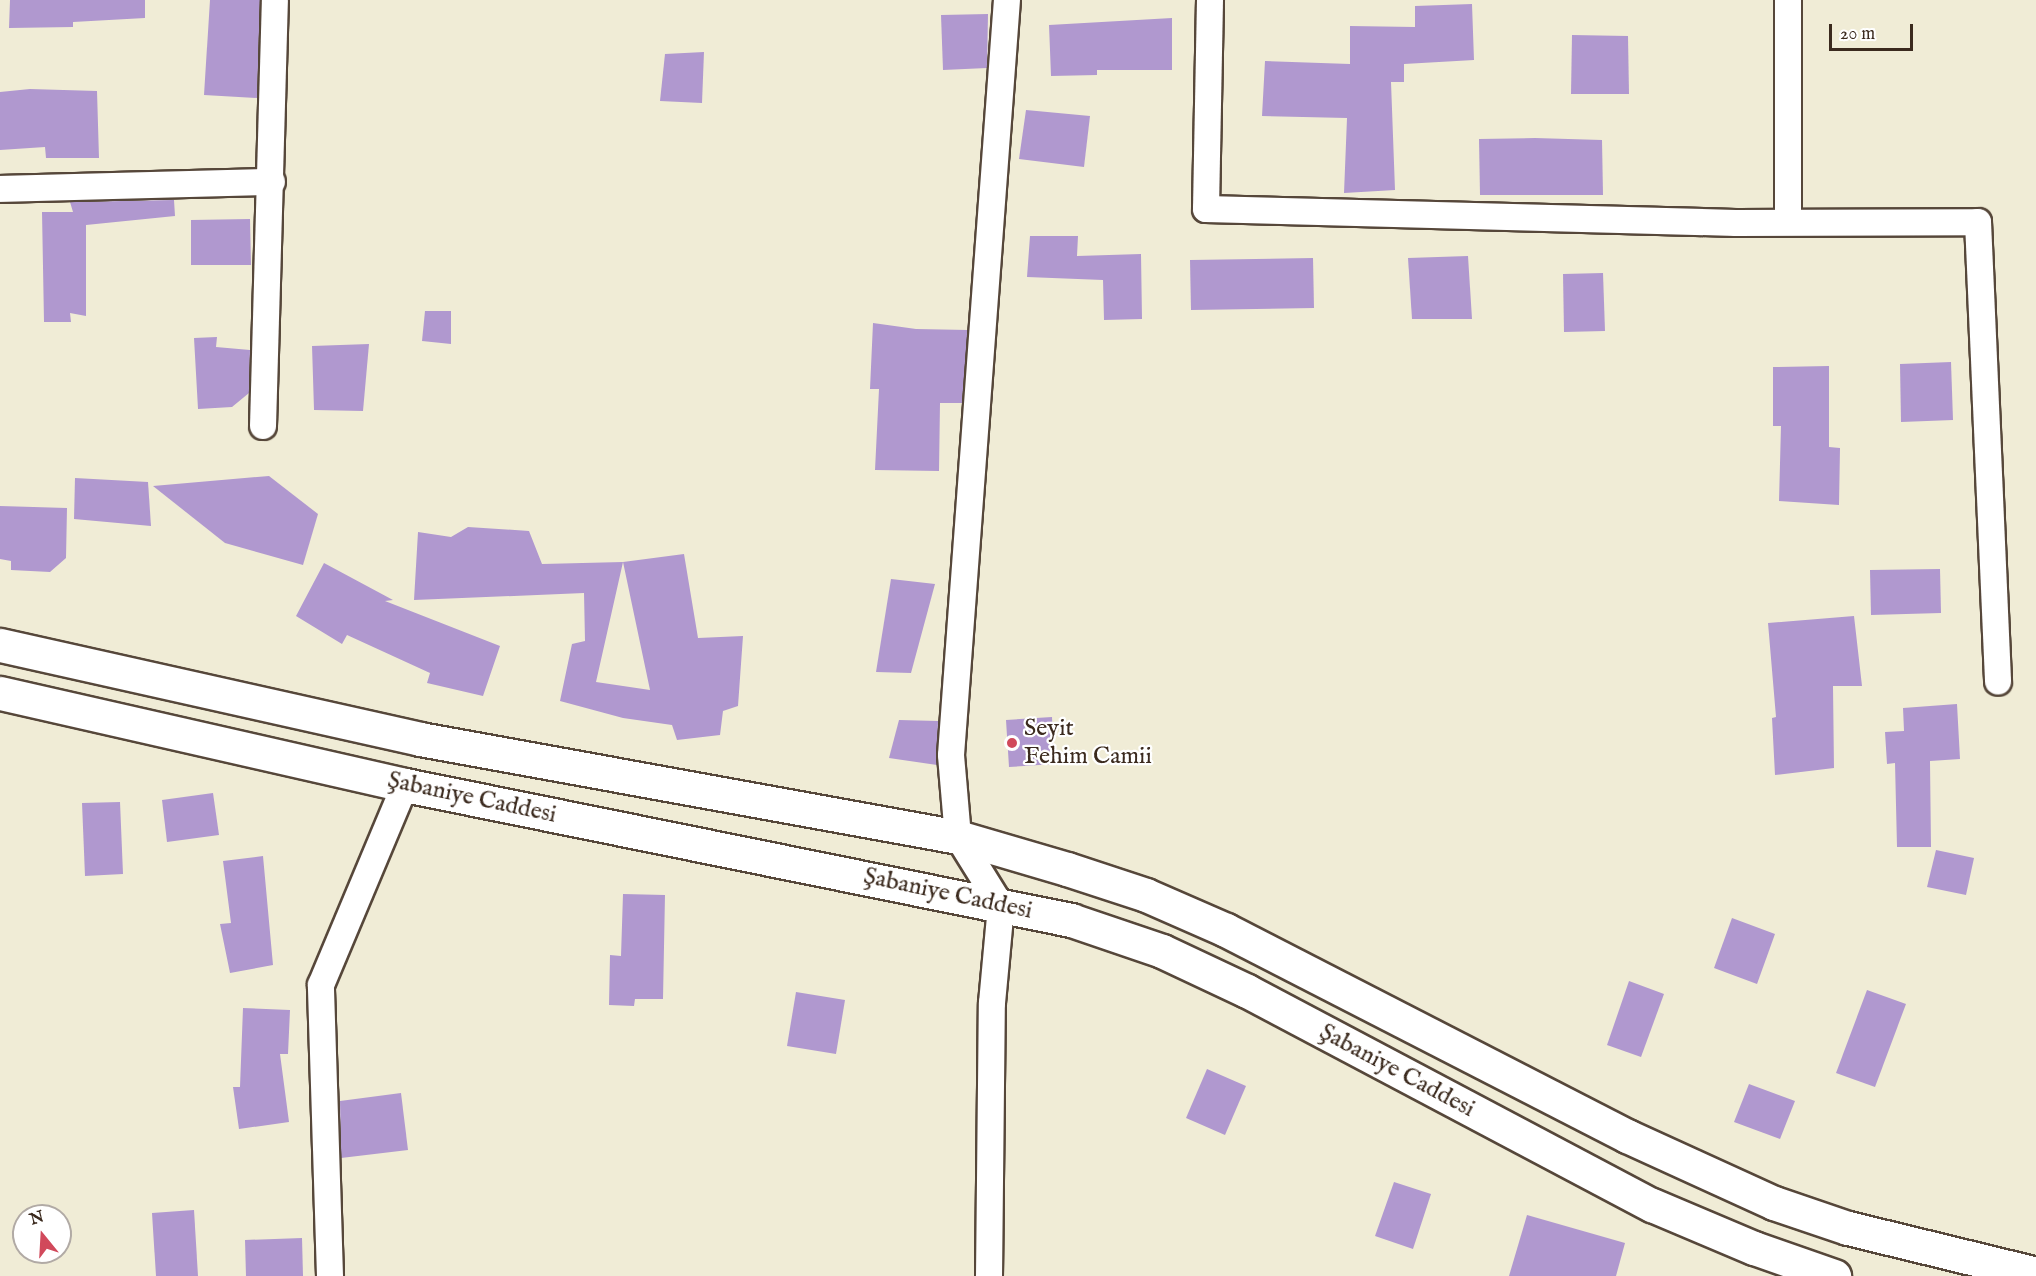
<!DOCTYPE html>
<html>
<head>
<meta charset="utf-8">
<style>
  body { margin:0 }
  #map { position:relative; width:2036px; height:1276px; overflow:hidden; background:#f0ecd6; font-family:"IM FELL English",serif }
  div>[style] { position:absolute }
  .building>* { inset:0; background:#b098cf }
  .roads { filter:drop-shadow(2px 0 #56473a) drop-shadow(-2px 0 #56473a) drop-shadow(0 2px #56473a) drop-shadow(0 -2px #56473a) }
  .street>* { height:26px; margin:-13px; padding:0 13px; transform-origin:13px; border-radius:13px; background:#fff }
  .highway>* { height:33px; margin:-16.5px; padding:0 16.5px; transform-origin:16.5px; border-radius:16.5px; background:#fff }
  .dots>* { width:16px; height:16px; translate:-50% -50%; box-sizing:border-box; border:3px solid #fff; border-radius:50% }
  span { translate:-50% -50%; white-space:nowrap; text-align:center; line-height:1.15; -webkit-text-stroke:4.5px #fff; paint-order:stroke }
  .poi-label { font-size:24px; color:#3b2a1e }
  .left { translate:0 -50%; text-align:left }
  .street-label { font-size:24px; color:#3b2a1e }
  .north { position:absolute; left:12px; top:1204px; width:60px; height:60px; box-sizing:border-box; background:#fff; border:2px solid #b1aaa5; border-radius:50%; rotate:342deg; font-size:16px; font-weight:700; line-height:24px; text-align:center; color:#3b2a1e }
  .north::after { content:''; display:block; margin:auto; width:21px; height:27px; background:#d1495b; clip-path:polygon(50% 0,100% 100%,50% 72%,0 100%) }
  .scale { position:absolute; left:1829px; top:24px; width:84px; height:27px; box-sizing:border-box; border:3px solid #3b2a1e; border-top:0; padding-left:8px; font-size:18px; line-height:21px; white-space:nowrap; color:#3b2a1e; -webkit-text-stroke:4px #fff; paint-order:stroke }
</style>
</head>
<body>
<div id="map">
  <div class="building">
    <i style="clip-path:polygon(10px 0,145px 0,145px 18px,73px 22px,73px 27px,9px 28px)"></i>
    <i style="clip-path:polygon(210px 0,260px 0,257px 98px,204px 95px)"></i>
    <i style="clip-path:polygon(1472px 4px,1474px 60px,1404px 64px,1404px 82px,1391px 82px,1395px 190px,1344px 193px,1347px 118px,1262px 116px,1265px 61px,1350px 64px,1350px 26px,1415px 27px,1415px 6px)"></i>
    <i style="clip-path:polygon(988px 14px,987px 68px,943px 70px,941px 15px)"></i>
    <i style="clip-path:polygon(1172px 18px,1172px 70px,1097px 70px,1097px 75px,1051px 76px,1049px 25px)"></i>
    <i style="clip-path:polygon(1572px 35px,1628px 36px,1629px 94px,1571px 94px)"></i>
    <i style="clip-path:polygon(704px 52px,702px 103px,660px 101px,665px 54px)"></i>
    <i style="clip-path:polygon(30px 89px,97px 91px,99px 158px,46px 158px,45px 147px,0 150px,0 92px)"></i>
    <i style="clip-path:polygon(1026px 110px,1090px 116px,1084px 167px,1019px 159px)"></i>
    <i style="clip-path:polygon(1535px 138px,1602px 140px,1603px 195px,1480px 195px,1479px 139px)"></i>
    <i style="clip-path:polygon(174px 200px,175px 216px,86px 225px,86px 316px,70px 313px,71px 322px,44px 322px,42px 212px,73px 212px,70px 202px)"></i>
    <i style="clip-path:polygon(250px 219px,251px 265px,191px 265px,191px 220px)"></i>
    <i style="clip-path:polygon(1030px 236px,1078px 236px,1077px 256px,1141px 254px,1142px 319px,1104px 320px,1103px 280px,1027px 277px)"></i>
    <i style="clip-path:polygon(1468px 256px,1472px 319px,1412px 319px,1408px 258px)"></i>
    <i style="clip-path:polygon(1313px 258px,1314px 308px,1191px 310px,1190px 260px)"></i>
    <i style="clip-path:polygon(1603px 273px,1605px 331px,1564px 332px,1563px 274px)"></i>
    <i style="clip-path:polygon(425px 311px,451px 311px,451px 344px,422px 341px)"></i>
    <i style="clip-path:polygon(873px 323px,916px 329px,968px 330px,962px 403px,940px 403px,939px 471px,875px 470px,879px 389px,870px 389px)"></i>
    <i style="clip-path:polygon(217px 337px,216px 347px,250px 350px,249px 393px,232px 407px,198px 409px,194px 338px)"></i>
    <i style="clip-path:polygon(369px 344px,363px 411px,314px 410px,312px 346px)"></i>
    <i style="clip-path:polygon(1951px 362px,1953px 420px,1901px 422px,1900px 364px)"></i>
    <i style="clip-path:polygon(1829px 366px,1829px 447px,1840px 448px,1839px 505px,1779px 501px,1781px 426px,1773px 426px,1773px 367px)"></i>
    <i style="clip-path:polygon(269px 476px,318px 514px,303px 565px,225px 543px,153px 486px)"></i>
    <i style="clip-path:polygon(75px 478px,148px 482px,151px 526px,74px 519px)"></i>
    <i style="clip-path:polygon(0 506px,67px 508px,66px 558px,50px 572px,11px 570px,11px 561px,0 559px)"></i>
    <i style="clip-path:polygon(468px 527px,529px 531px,542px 564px,623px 562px,596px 682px,650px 690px,623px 562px,684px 554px,698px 638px,743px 636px,738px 706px,723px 711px,720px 735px,677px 740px,672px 725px,623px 718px,560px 701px,572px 644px,585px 641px,584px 593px,414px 600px,418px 532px,451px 537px)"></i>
    <i style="clip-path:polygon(324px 563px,393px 600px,385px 601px,500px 646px,483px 696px,427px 683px,430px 673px,347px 635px,342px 644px,296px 616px)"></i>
    <i style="clip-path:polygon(1940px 569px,1941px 613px,1871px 615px,1870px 570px)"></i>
    <i style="clip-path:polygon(891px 579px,935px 584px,911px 673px,876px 672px)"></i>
    <i style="clip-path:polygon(1854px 616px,1862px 686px,1833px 686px,1834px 768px,1775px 775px,1772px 718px,1776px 717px,1768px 623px)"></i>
    <i style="clip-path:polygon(1957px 704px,1960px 759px,1930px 761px,1931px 847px,1897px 847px,1895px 763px,1887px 764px,1885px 732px,1904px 731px,1903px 708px)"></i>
    <i style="clip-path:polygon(1052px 717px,1054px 764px,1009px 767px,1006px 720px)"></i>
    <i style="clip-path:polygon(899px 720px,938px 721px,937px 765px,889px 758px)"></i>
    <i style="clip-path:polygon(213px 793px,219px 835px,167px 842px,162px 800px)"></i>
    <i style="clip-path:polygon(120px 802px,123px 874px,85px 876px,82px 803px)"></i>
    <i style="clip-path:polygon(1936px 850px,1974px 858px,1966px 895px,1927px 887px)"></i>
    <i style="clip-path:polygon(263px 856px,273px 965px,230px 973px,220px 924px,231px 923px,223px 861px)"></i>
    <i style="clip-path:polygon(623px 894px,665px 895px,663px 999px,635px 999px,634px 1006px,609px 1005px,610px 955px,621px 956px)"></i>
    <i style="clip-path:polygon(1732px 918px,1775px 934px,1757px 984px,1714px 968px)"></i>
    <i style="clip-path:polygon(1629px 981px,1664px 994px,1641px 1057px,1607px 1045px)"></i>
    <i style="clip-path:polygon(1867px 990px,1906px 1004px,1875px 1087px,1836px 1073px)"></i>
    <i style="clip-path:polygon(796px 992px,845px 1000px,836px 1054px,787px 1046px)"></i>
    <i style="clip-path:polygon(243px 1008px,290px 1010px,288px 1054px,280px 1054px,289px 1122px,239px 1129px,233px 1087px,240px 1087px)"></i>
    <i style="clip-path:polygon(1207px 1069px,1246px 1086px,1225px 1135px,1186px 1118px)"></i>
    <i style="clip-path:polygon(1749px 1084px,1795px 1101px,1780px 1139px,1734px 1122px)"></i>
    <i style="clip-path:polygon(401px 1093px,408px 1150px,341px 1158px,340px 1101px)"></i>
    <i style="clip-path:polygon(1394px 1182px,1431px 1194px,1413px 1249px,1375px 1236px)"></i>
    <i style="clip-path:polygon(194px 1210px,198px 1276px,156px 1276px,152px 1213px)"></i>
    <i style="clip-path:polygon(1527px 1215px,1625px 1243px,1616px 1276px,1509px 1276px)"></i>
    <i style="clip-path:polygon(302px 1238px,303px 1276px,246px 1276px,245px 1240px)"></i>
  </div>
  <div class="roads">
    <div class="street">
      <i style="left:1210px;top:0;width:209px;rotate:91.1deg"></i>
      <i style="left:1206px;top:209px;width:530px;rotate:1.51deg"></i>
      <i style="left:1736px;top:223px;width:242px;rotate:-0.2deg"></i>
      <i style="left:1978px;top:222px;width:460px;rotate:87.5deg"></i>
      <i style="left:0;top:189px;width:272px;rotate:-1.5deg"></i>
      <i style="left:1788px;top:222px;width:222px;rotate:-90deg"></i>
      <i style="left:263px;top:426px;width:426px;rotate:-88.4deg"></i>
      <i style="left:330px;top:1276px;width:291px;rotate:-91.8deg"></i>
      <i style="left:321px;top:985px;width:217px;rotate:-67.2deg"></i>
      <i style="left:989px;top:1276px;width:273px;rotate:-89.4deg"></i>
      <i style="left:992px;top:1003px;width:97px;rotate:-84.7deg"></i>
      <i style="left:1001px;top:906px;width:81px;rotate:-121.9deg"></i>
      <i style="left:958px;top:837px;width:82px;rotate:-94.9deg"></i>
      <i style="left:951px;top:755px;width:757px;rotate:-85.76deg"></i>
    </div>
    <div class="highway">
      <i style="left:0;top:645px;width:430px;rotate:12.6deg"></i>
      <i style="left:420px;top:739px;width:547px;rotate:10.32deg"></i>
      <i style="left:958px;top:837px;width:114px;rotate:16.4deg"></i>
      <i style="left:1067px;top:869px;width:83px;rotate:18.2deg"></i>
      <i style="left:1146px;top:895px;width:87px;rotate:23.6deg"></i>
      <i style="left:1226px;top:930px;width:451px;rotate:27.2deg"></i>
      <i style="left:1627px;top:1136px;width:162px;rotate:24.5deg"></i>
      <i style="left:1774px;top:1203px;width:78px;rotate:18.7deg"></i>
      <i style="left:1848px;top:1228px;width:194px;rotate:13.7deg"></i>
      <i style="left:0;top:693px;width:415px;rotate:12.8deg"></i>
      <i style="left:405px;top:785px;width:680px;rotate:11.46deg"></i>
      <i style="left:1071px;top:920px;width:96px;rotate:18.8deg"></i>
      <i style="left:1162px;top:951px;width:94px;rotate:25.2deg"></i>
      <i style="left:1247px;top:991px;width:458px;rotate:27.9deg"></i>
      <i style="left:1652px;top:1205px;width:111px;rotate:22.9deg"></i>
      <i style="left:1754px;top:1248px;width:85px;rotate:19.3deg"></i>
    </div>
  </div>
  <div class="dots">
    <i style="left:1012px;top:743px;background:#d1495b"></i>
  </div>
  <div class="poi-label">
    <span class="left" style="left:1024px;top:743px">Seyit<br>Fehim Camii</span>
  </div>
  <div class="street-label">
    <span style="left:472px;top:798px;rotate:12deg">Şabaniye Caddesi</span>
    <span style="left:948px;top:894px;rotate:12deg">Şabaniye Caddesi</span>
    <span style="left:1397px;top:1071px;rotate:28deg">Şabaniye Caddesi</span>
  </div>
  <div class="north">N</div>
  <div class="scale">20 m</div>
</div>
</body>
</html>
